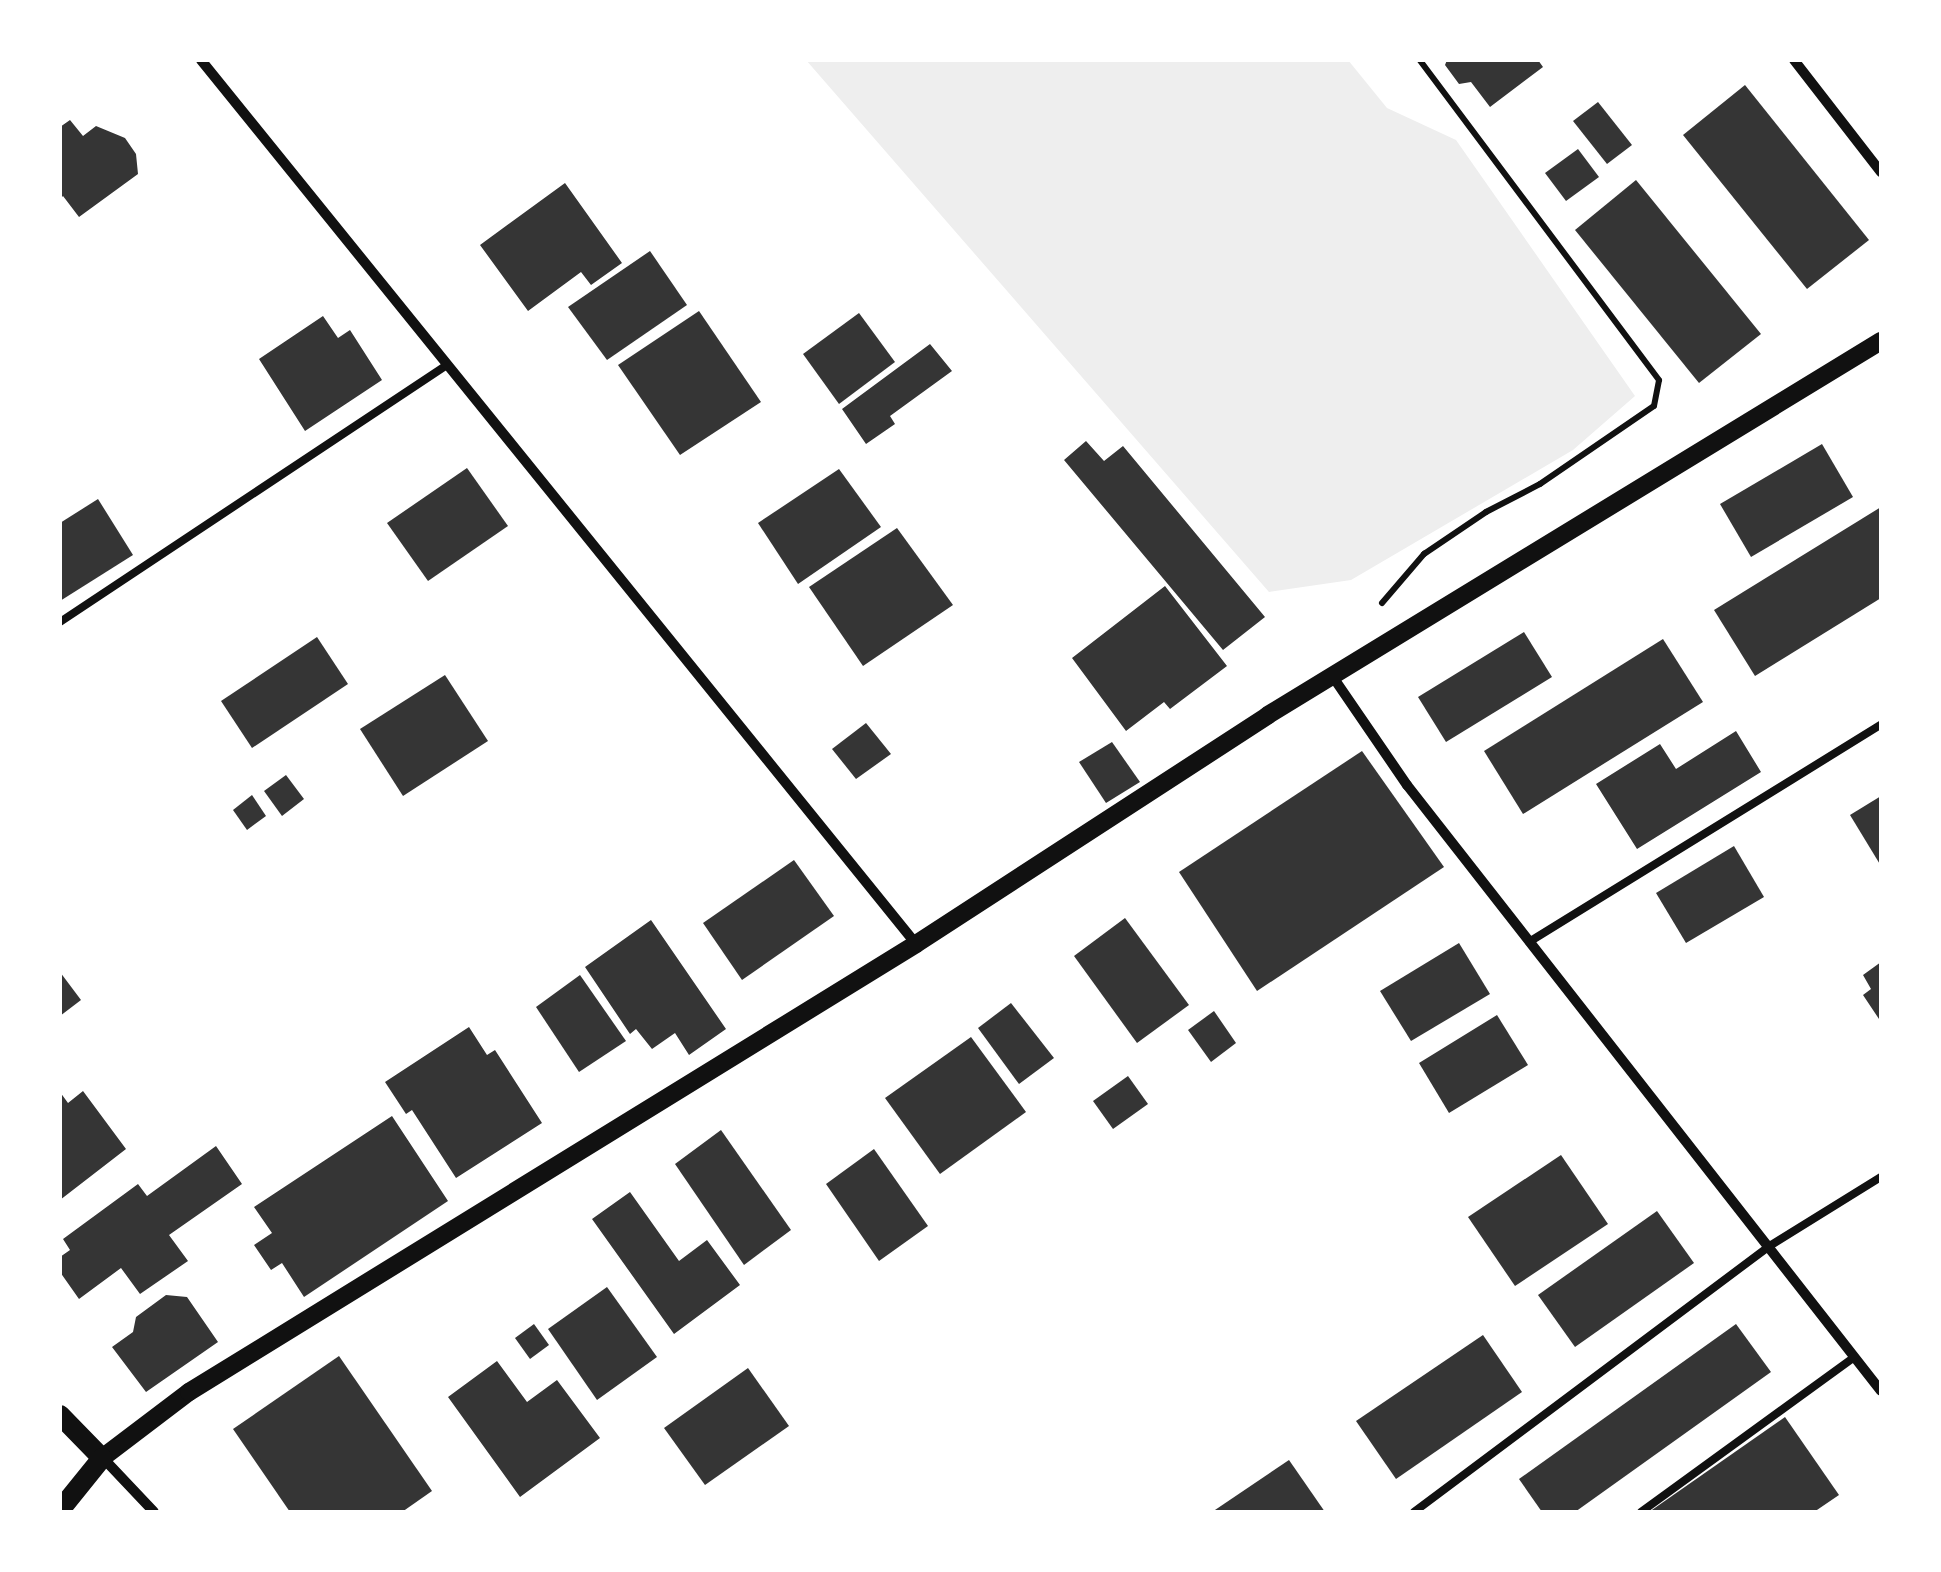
<!DOCTYPE html>
<html>
<head>
<meta charset="utf-8">
<style>
  body { margin:0 }
  #map { position:relative; width:1941px; height:1572px; overflow:hidden; background:#fff; font-family:"PT Sans Narrow",sans-serif }
  div>[style] { position:absolute }
  .green>* { inset:0; background:#eee }
  .building>* { inset:0; background:#353535 }
  .path>* { height:6px; margin:-3px; padding:0 3px; transform-origin:3px; border-radius:3px; background:#111 }
  .service>* { height:8px; margin:-4px; padding:0 4px; transform-origin:4px; border-radius:4px; background:#111 }
  .minor>* { height:10px; margin:-5px; padding:0 5px; transform-origin:5px; border-radius:5px; background:#111 }
  .tertiary>* { height:18px; margin:-9px; padding:0 9px; transform-origin:9px; border-radius:9px; background:#111 }
  .secondary>* { height:20px; margin:-10px; padding:0 10px; transform-origin:10px; border-radius:10px; background:#111 }
  span { translate:-50% -50%; white-space:nowrap; text-align:center; line-height:1.15; -webkit-text-stroke:10px #fff; paint-order:stroke }
  .frame { position:absolute; inset:0; border:62px solid #fff; pointer-events:none }
</style>
</head>
<body>
<div id="map">
  <div class="green">
    <i style="clip-path:polygon(806px 60px,1348px 60px,1387px 108px,1456px 140px,1635px 396px,1573px 450px,1351px 580px,1269px 592px)"></i>
  </div>
  <div class="building">
    <i style="clip-path:polygon(1447px 60px,1538px 60px,1543px 67px,1490px 107px,1471px 82px,1459px 84px,1445px 65px)"></i>
    <i style="clip-path:polygon(1745px 85px,1869px 240px,1807px 289px,1683px 135px)"></i>
    <i style="clip-path:polygon(1598px 102px,1632px 145px,1607px 164px,1573px 121px)"></i>
    <i style="clip-path:polygon(70px 120px,83px 136px,96px 126px,125px 138px,136px 154px,138px 174px,79px 217px,63px 196px,60px 199px,60px 127px)"></i>
    <i style="clip-path:polygon(1578px 149px,1599px 177px,1566px 201px,1545px 173px)"></i>
    <i style="clip-path:polygon(1636px 180px,1761px 334px,1699px 383px,1575px 230px)"></i>
    <i style="clip-path:polygon(565px 183px,622px 263px,591px 285px,581px 272px,528px 311px,480px 245px)"></i>
    <i style="clip-path:polygon(650px 251px,687px 305px,607px 360px,568px 307px)"></i>
    <i style="clip-path:polygon(699px 311px,761px 402px,680px 455px,618px 365px)"></i>
    <i style="clip-path:polygon(859px 313px,895px 362px,839px 404px,803px 354px)"></i>
    <i style="clip-path:polygon(323px 316px,338px 338px,350px 330px,382px 380px,305px 431px,259px 359px)"></i>
    <i style="clip-path:polygon(930px 344px,952px 371px,890px 416px,895px 424px,866px 444px,842px 409px)"></i>
    <i style="clip-path:polygon(1086px 441px,1104px 461px,1123px 446px,1265px 617px,1223px 650px,1064px 460px)"></i>
    <i style="clip-path:polygon(1822px 444px,1853px 497px,1751px 557px,1720px 504px)"></i>
    <i style="clip-path:polygon(467px 468px,508px 526px,428px 581px,387px 523px)"></i>
    <i style="clip-path:polygon(839px 469px,881px 527px,798px 584px,758px 523px)"></i>
    <i style="clip-path:polygon(98px 499px,133px 555px,60px 601px,60px 523px)"></i>
    <i style="clip-path:polygon(1881px 507px,1881px 598px,1755px 676px,1714px 610px)"></i>
    <i style="clip-path:polygon(897px 528px,953px 605px,863px 666px,809px 587px)"></i>
    <i style="clip-path:polygon(1165px 586px,1227px 666px,1170px 709px,1164px 702px,1126px 731px,1072px 658px)"></i>
    <i style="clip-path:polygon(1524px 632px,1552px 677px,1446px 742px,1418px 697px)"></i>
    <i style="clip-path:polygon(317px 637px,348px 684px,252px 748px,221px 701px)"></i>
    <i style="clip-path:polygon(1663px 639px,1703px 702px,1523px 814px,1484px 751px)"></i>
    <i style="clip-path:polygon(445px 675px,488px 741px,403px 796px,360px 729px)"></i>
    <i style="clip-path:polygon(866px 723px,891px 754px,856px 779px,832px 749px)"></i>
    <i style="clip-path:polygon(1736px 731px,1761px 772px,1637px 849px,1596px 784px,1660px 744px,1676px 769px)"></i>
    <i style="clip-path:polygon(1112px 742px,1140px 782px,1106px 803px,1079px 762px)"></i>
    <i style="clip-path:polygon(1362px 751px,1444px 867px,1257px 991px,1179px 872px)"></i>
    <i style="clip-path:polygon(286px 775px,304px 799px,282px 816px,264px 791px)"></i>
    <i style="clip-path:polygon(252px 795px,266px 816px,247px 830px,233px 810px)"></i>
    <i style="clip-path:polygon(1881px 796px,1881px 866px,1850px 815px)"></i>
    <i style="clip-path:polygon(1734px 846px,1764px 897px,1686px 943px,1656px 893px)"></i>
    <i style="clip-path:polygon(794px 860px,834px 916px,742px 980px,703px 923px)"></i>
    <i style="clip-path:polygon(1125px 918px,1189px 1005px,1137px 1043px,1074px 956px)"></i>
    <i style="clip-path:polygon(651px 920px,726px 1029px,689px 1055px,675px 1033px,652px 1049px,636px 1029px,630px 1034px,585px 967px)"></i>
    <i style="clip-path:polygon(1459px 943px,1490px 994px,1411px 1041px,1380px 991px)"></i>
    <i style="clip-path:polygon(1881px 962px,1881px 1022px,1863px 995px,1871px 989px,1863px 975px)"></i>
    <i style="clip-path:polygon(60px 972px,81px 1000px,60px 1016px)"></i>
    <i style="clip-path:polygon(580px 975px,626px 1041px,579px 1072px,536px 1007px)"></i>
    <i style="clip-path:polygon(1011px 1003px,1054px 1058px,1019px 1084px,978px 1028px)"></i>
    <i style="clip-path:polygon(1214px 1011px,1236px 1043px,1211px 1062px,1188px 1030px)"></i>
    <i style="clip-path:polygon(1497px 1015px,1528px 1065px,1449px 1113px,1419px 1063px)"></i>
    <i style="clip-path:polygon(469px 1027px,487px 1055px,495px 1050px,542px 1123px,456px 1178px,412px 1110px,406px 1114px,385px 1082px)"></i>
    <i style="clip-path:polygon(971px 1037px,1026px 1112px,940px 1174px,885px 1098px)"></i>
    <i style="clip-path:polygon(1128px 1076px,1148px 1104px,1113px 1129px,1093px 1101px)"></i>
    <i style="clip-path:polygon(83px 1091px,126px 1149px,60px 1200px,60px 1092px,68px 1103px)"></i>
    <i style="clip-path:polygon(392px 1116px,448px 1201px,304px 1297px,282px 1263px,271px 1270px,254px 1245px,272px 1233px,254px 1207px)"></i>
    <i style="clip-path:polygon(721px 1130px,791px 1230px,744px 1265px,675px 1164px)"></i>
    <i style="clip-path:polygon(216px 1146px,242px 1184px,169px 1235px,188px 1261px,140px 1294px,121px 1268px,79px 1299px,60px 1272px,60px 1257px,70px 1250px,63px 1239px,138px 1184px,147px 1196px)"></i>
    <i style="clip-path:polygon(874px 1149px,928px 1226px,879px 1261px,826px 1184px)"></i>
    <i style="clip-path:polygon(1561px 1155px,1608px 1224px,1515px 1286px,1468px 1217px)"></i>
    <i style="clip-path:polygon(630px 1192px,679px 1261px,707px 1240px,740px 1285px,674px 1334px,592px 1219px)"></i>
    <i style="clip-path:polygon(1657px 1211px,1694px 1263px,1575px 1347px,1538px 1295px)"></i>
    <i style="clip-path:polygon(607px 1287px,657px 1357px,597px 1400px,548px 1329px)"></i>
    <i style="clip-path:polygon(166px 1295px,187px 1297px,218px 1342px,146px 1392px,112px 1347px,133px 1332px,136px 1317px)"></i>
    <i style="clip-path:polygon(534px 1324px,549px 1345px,530px 1359px,515px 1338px)"></i>
    <i style="clip-path:polygon(1736px 1324px,1771px 1372px,1575px 1512px,1542px 1512px,1519px 1479px)"></i>
    <i style="clip-path:polygon(1483px 1335px,1522px 1392px,1396px 1479px,1356px 1421px)"></i>
    <i style="clip-path:polygon(339px 1356px,432px 1491px,402px 1512px,290px 1512px,233px 1429px)"></i>
    <i style="clip-path:polygon(497px 1361px,527px 1402px,557px 1380px,600px 1438px,520px 1497px,448px 1397px)"></i>
    <i style="clip-path:polygon(748px 1368px,789px 1426px,705px 1485px,664px 1428px)"></i>
    <i style="clip-path:polygon(1785px 1417px,1839px 1495px,1814px 1512px,1649px 1512px)"></i>
    <i style="clip-path:polygon(1289px 1460px,1325px 1512px,1212px 1512px)"></i>
  </div>
  <div class="path">
    <i style="left:1382px;top:603px;width:65px;rotate:-49.4deg"></i>
    <i style="left:1424px;top:554px;width:75px;rotate:-34.1deg"></i>
    <i style="left:1486px;top:512px;width:61px;rotate:-27.4deg"></i>
    <i style="left:1540px;top:484px;width:138px;rotate:-34.4deg"></i>
    <i style="left:1654px;top:406px;width:26px;rotate:-79deg"></i>
    <i style="left:1659px;top:380px;width:399px;rotate:-126.8deg"></i>
  </div>
  <div class="service">
    <i style="left:60px;top:622px;width:462px;rotate:-33.6deg"></i>
    <i style="left:1529px;top:942px;width:414px;rotate:-31.7deg"></i>
    <i style="left:1414px;top:1512px;width:442px;rotate:-36.8deg"></i>
    <i style="left:1768px;top:1247px;width:133px;rotate:-31.8deg"></i>
    <i style="left:1641px;top:1512px;width:263px;rotate:-36deg"></i>
  </div>
  <div class="minor">
    <i style="left:201px;top:60px;width:1137px;rotate:51.03deg"></i>
    <i style="left:1794px;top:60px;width:142px;rotate:52.2deg"></i>
    <i style="left:1333px;top:677px;width:131px;rotate:55.6deg"></i>
    <i style="left:1407px;top:785px;width:769px;rotate:51.97deg"></i>
    <i style="left:103px;top:1458px;width:74px;rotate:46.6deg"></i>
  </div>
  <div class="tertiary">
    <i style="left:102px;top:1458px;width:109px;rotate:-37.2deg"></i>
    <i style="left:189px;top:1392px;width:854px;rotate:-31.64deg"></i>
    <i style="left:916px;top:944px;width:420px;rotate:-33deg"></i>
    <i style="left:1268px;top:715px;width:718px;rotate:-31.39deg"></i>
  </div>
  <div class="secondary">
    <i style="left:60px;top:1415px;width:60px;rotate:45.7deg"></i>
    <i style="left:102px;top:1458px;width:67px;rotate:128.9deg"></i>
  </div>
  <div class="frame"></div>
</div>
</body>
</html>
